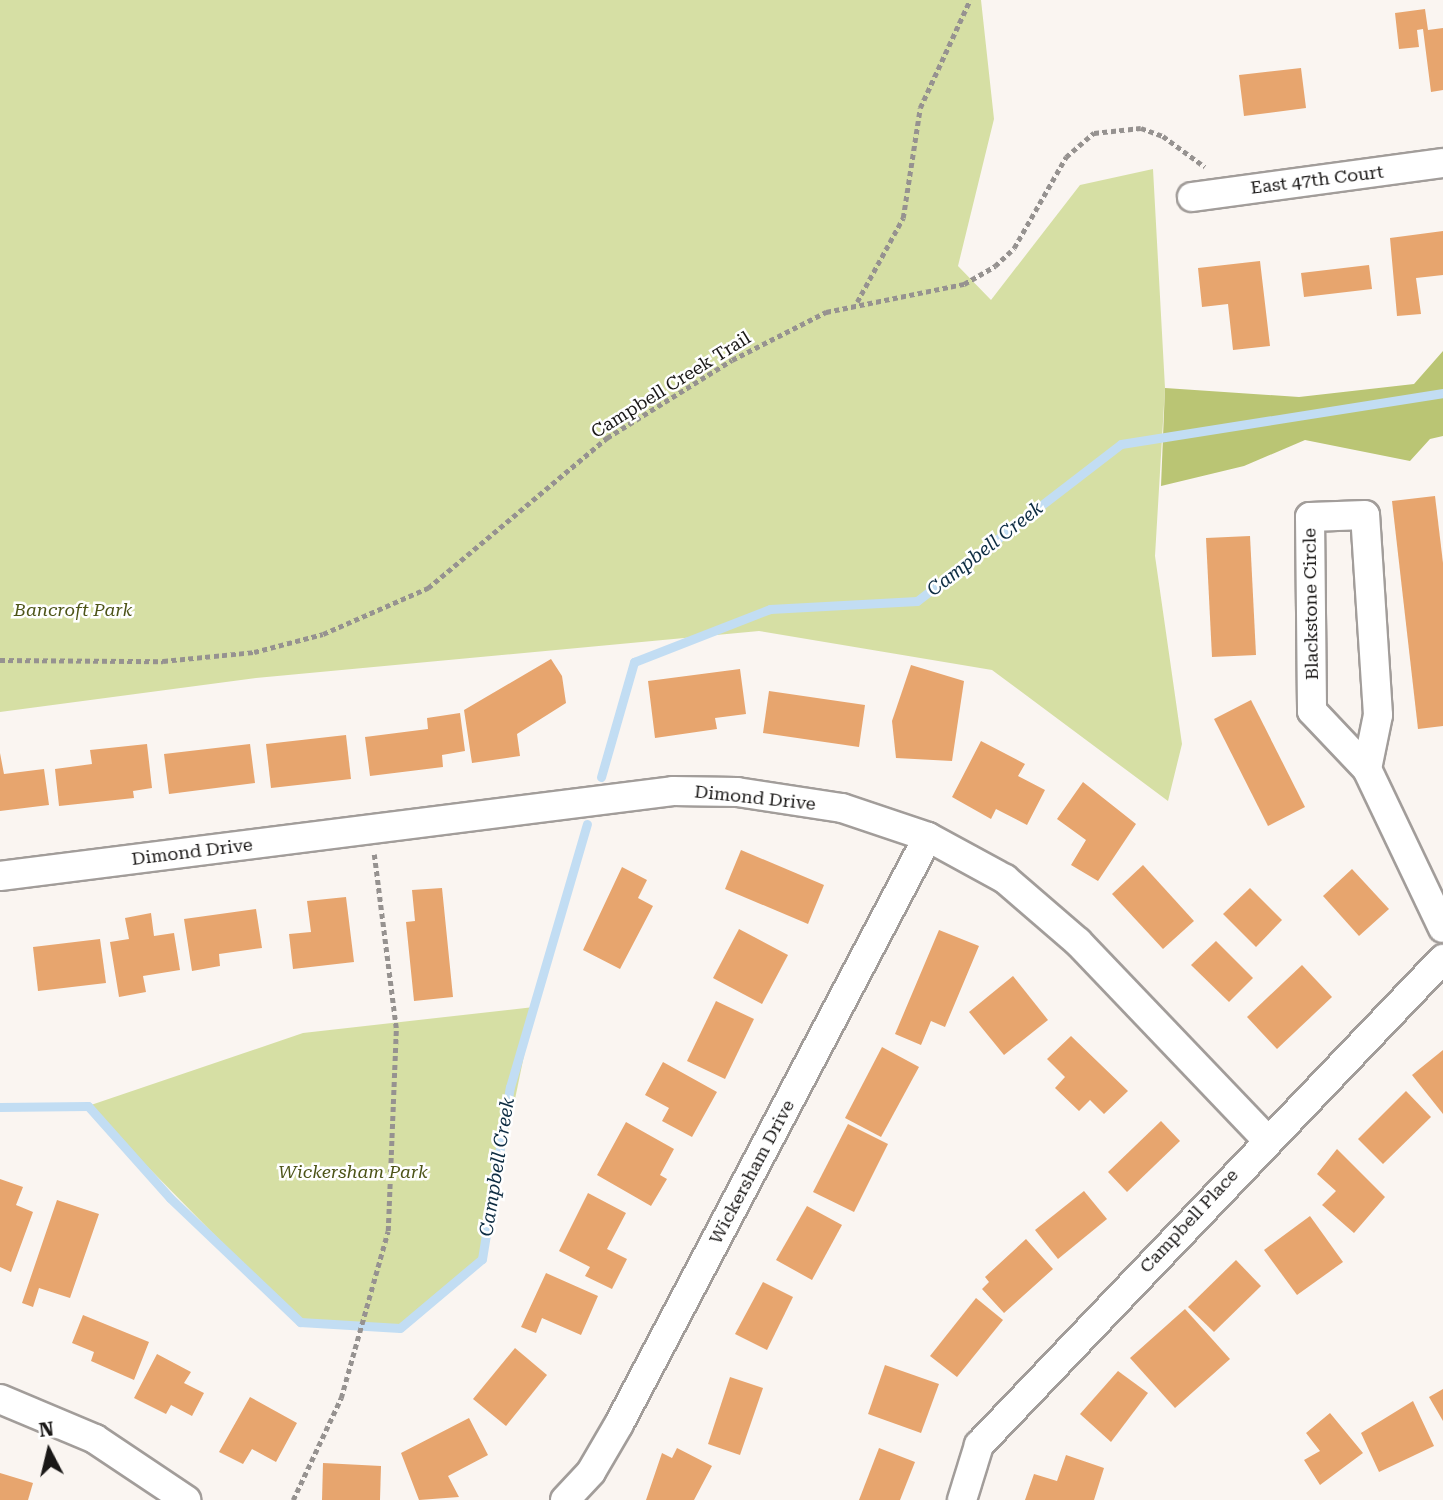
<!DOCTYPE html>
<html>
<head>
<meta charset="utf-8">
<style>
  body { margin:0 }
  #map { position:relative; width:1443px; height:1500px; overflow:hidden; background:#faf5f1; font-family:"Roboto Serif",serif }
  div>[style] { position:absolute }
  .green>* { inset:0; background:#d6dfa4 }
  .forest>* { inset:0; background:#bac574 }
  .stream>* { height:9px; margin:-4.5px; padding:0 4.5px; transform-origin:4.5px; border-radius:4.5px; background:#c2ddf3 }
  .building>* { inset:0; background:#e7a56e }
  .path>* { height:4.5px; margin-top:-2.25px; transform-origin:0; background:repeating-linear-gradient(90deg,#969290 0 5px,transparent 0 8.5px) }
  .roads { filter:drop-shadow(2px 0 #a29d9a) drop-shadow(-2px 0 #a29d9a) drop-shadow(0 2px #a29d9a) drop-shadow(0 -2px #a29d9a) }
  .minor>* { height:28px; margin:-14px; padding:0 14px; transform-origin:14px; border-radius:14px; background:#fff }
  span { translate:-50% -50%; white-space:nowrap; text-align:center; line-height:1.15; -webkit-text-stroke:5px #fff; paint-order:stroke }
  .street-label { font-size:18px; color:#1a1817 }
  .park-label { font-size:18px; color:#4d5418; font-style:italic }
  .water-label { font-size:19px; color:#0d2c42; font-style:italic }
  .north { position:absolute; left:14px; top:1416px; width:70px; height:70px; -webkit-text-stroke:5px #fff; paint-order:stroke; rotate:353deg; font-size:19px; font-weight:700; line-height:28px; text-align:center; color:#1a1817 }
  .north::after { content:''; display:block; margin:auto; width:24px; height:32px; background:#1a1817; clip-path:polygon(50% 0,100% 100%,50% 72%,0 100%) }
</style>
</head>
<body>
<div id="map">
  <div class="green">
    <i style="clip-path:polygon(0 0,981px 0,994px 119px,958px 266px,991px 300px,1080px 185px,1153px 169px,1165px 388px,1155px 556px,1182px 744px,1168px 801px,992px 670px,759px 631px,256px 678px,0 712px)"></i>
    <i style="clip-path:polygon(534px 1007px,482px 1259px,400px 1328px,300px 1322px,88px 1106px,303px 1033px)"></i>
  </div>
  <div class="forest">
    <i style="clip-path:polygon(1443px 351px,1443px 436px,1430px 439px,1410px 461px,1305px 440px,1244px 466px,1161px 486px,1165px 388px,1299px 397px,1414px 384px)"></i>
  </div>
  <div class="stream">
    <i style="left:601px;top:777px;width:120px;rotate:-74deg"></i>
    <i style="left:634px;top:662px;width:146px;rotate:-21.3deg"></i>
    <i style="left:770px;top:609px;width:147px;rotate:-3.1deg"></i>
    <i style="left:917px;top:601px;width:257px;rotate:-37.6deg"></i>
    <i style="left:1121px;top:444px;width:326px;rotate:-9deg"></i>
    <i style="left:0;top:1107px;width:88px;rotate:-0.7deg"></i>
    <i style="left:88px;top:1106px;width:123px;rotate:48.3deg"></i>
    <i style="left:170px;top:1198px;width:180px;rotate:43.6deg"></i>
    <i style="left:300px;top:1322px;width:100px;rotate:3.4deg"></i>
    <i style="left:400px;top:1328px;width:107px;rotate:-40.1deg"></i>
    <i style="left:482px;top:1259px;width:174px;rotate:-80.8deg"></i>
    <i style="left:510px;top:1087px;width:274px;rotate:-73.7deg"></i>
  </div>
  <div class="building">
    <i style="clip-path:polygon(1425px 9px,1428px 30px,1443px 28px,1443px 90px,1431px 92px,1423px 29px,1417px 30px,1419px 47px,1399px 49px,1395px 13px)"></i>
    <i style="clip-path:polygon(1301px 68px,1306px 108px,1244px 116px,1239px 75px)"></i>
    <i style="clip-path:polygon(1443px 231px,1443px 275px,1416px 278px,1421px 314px,1397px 316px,1390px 238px)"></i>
    <i style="clip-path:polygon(1260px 261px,1270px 346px,1233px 350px,1228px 304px,1202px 307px,1198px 268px)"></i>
    <i style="clip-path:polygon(1369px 265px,1372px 289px,1304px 297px,1301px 273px)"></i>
    <i style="clip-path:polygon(1435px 496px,1443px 563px,1443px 726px,1418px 729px,1392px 501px)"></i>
    <i style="clip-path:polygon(1250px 536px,1256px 655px,1212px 657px,1206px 538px)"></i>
    <i style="clip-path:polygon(551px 659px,562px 676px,566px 703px,517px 734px,520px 756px,472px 763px,464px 710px)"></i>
    <i style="clip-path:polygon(911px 665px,964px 681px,952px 761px,896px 758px,892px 721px)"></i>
    <i style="clip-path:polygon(740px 669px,746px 714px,715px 718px,717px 729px,655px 738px,648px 681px)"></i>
    <i style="clip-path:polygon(769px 691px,865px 705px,859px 747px,763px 733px)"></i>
    <i style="clip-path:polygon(1251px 700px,1305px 807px,1268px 826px,1214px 719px)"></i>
    <i style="clip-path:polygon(460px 713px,465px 751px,442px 755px,443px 767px,370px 776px,365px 737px,428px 729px,427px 718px)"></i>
    <i style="clip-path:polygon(346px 735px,351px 779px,271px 788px,266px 744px)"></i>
    <i style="clip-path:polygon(981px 741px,1025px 764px,1018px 776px,1045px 790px,1027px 825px,996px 809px,991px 819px,952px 797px)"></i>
    <i style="clip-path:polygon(147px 744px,152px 788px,133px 791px,134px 798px,59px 806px,55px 769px,92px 764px,90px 750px)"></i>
    <i style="clip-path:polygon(250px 744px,255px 783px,169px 794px,164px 754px)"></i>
    <i style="clip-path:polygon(0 753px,4px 774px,44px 769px,49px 805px,0 811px)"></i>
    <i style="clip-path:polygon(1083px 782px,1136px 824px,1098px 881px,1071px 865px,1086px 840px,1057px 819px)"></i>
    <i style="clip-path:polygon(741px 850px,824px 885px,808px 924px,725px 889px)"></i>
    <i style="clip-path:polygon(1143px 865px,1194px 921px,1163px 949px,1112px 894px)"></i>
    <i style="clip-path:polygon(622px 867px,647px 880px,638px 898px,653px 906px,620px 969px,583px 950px)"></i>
    <i style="clip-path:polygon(1352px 869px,1389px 909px,1359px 936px,1323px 896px)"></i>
    <i style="clip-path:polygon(442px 888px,453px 997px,414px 1001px,406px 922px,415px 921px,412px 890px)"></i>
    <i style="clip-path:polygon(1250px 888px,1282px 920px,1256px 947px,1223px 914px)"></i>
    <i style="clip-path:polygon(346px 897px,354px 962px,293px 969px,289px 934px,311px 932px,307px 901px)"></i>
    <i style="clip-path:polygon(256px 909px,262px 948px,219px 954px,220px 966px,192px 971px,184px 919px)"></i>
    <i style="clip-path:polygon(151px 913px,154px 936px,174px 933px,180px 970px,143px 976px,146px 992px,119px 997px,110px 942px,129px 939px,125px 918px)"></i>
    <i style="clip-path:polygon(739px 929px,788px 955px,762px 1004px,713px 978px)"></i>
    <i style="clip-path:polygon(939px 930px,979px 946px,945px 1027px,931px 1021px,921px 1045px,895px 1034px)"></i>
    <i style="clip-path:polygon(100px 939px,106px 983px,38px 991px,33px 947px)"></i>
    <i style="clip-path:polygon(1216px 941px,1253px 978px,1229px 1002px,1191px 965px)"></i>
    <i style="clip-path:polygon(1302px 965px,1332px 997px,1277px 1049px,1247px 1017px)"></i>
    <i style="clip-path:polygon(1013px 976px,1048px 1020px,1004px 1055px,969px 1012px)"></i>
    <i style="clip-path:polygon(716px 1001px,754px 1019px,725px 1079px,687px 1061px)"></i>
    <i style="clip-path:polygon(1071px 1036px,1128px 1091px,1104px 1114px,1090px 1100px,1079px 1111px,1055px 1088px,1065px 1077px,1047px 1059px)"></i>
    <i style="clip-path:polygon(882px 1047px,919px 1067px,881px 1137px,845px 1118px)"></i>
    <i style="clip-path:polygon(1443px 1050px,1443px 1114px,1412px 1075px)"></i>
    <i style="clip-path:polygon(663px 1062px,717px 1092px,692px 1137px,662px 1121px,669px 1108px,645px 1095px)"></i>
    <i style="clip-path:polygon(1406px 1091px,1431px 1117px,1383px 1164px,1358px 1139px)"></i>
    <i style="clip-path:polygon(1161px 1121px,1180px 1141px,1127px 1192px,1108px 1172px)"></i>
    <i style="clip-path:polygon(626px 1122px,674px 1149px,660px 1175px,667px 1179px,651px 1206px,597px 1175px)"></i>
    <i style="clip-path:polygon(848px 1124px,888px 1144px,854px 1212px,813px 1192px)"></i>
    <i style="clip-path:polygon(1337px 1149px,1385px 1197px,1354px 1233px,1322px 1205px,1336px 1191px,1317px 1174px)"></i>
    <i style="clip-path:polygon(0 1179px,23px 1187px,16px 1205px,33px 1212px,11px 1272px,0 1267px)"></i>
    <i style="clip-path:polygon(1084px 1191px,1107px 1219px,1058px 1259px,1035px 1230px)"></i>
    <i style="clip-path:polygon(588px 1193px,626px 1213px,607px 1249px,627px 1259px,612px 1289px,585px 1276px,590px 1267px,559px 1251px)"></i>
    <i style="clip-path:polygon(57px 1200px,99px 1214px,70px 1298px,39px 1288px,33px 1307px,22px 1303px)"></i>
    <i style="clip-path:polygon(807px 1206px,842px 1225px,812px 1280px,776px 1260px)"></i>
    <i style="clip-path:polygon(1310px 1216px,1343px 1262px,1297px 1295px,1264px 1250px)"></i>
    <i style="clip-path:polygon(1026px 1239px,1053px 1269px,1004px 1313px,982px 1289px,989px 1282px,985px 1277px)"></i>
    <i style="clip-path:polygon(1236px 1260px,1261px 1286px,1214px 1332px,1188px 1307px)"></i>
    <i style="clip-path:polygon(546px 1273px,598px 1296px,581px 1335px,542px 1318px,536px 1333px,521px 1327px)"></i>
    <i style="clip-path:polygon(763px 1282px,793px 1297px,767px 1350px,735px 1334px)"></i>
    <i style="clip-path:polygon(976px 1298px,1003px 1320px,957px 1377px,930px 1356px)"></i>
    <i style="clip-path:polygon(1185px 1309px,1230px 1359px,1175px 1408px,1130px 1358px)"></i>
    <i style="clip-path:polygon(83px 1315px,149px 1342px,134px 1380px,91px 1361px,94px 1352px,72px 1343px)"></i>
    <i style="clip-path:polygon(515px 1348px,547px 1375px,506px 1426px,473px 1399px)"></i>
    <i style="clip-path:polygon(157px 1354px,191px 1372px,184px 1383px,204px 1393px,192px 1416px,171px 1405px,166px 1414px,134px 1398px)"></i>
    <i style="clip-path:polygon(885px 1365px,939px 1384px,921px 1433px,868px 1414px)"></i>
    <i style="clip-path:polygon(1118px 1371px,1148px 1393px,1111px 1442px,1080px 1414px)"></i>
    <i style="clip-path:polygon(730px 1377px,763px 1388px,740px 1455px,708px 1444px)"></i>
    <i style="clip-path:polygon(1443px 1389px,1443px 1421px,1429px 1397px)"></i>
    <i style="clip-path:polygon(250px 1397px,297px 1423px,276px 1462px,252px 1449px,243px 1464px,219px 1452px)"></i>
    <i style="clip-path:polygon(1413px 1401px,1434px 1446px,1379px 1472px,1361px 1433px)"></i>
    <i style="clip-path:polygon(1330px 1413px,1363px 1453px,1320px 1485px,1304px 1460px,1320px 1451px,1306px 1433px)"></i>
    <i style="clip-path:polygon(469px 1418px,488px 1455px,448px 1476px,459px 1497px,419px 1500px,401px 1453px)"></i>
    <i style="clip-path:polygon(677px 1448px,712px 1466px,694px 1500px,646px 1500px,662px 1453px,672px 1458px)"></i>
    <i style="clip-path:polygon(879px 1448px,915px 1462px,900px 1500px,859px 1500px)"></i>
    <i style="clip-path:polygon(1066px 1455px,1104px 1468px,1094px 1500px,1025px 1500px,1034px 1474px,1057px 1481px)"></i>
    <i style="clip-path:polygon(323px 1463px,381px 1466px,380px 1500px,322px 1500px)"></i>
    <i style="clip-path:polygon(0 1473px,33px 1483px,28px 1500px,0 1500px)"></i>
  </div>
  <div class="path">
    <i style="left:857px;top:302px;width:96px;rotate:-61.3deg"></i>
    <i style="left:903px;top:218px;width:111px;rotate:-81.2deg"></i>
    <i style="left:920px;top:108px;width:119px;rotate:-65.2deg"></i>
    <i style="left:0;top:660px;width:163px;rotate:0.4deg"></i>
    <i style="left:163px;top:661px;width:91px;rotate:-5.6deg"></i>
    <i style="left:254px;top:652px;width:71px;rotate:-14.6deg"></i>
    <i style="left:323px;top:634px;width:115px;rotate:-23.7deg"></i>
    <i style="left:428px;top:588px;width:234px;rotate:-40deg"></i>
    <i style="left:607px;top:438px;width:147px;rotate:-32deg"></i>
    <i style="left:732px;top:360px;width:106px;rotate:-27.1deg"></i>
    <i style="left:826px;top:312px;width:141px;rotate:-11.5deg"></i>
    <i style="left:964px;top:284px;width:36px;rotate:-30deg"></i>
    <i style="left:995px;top:266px;width:26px;rotate:-43deg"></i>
    <i style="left:1014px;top:248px;width:105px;rotate:-60.3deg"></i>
    <i style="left:1066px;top:157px;width:37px;rotate:-41deg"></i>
    <i style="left:1094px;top:133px;width:47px;rotate:-6.1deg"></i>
    <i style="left:1141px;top:128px;width:23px;rotate:20deg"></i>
    <i style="left:1163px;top:136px;width:52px;rotate:36.4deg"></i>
    <i style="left:293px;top:1500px;width:113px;rotate:-64.8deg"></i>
    <i style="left:341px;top:1398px;width:173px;rotate:-74.3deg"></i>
    <i style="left:388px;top:1231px;width:203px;rotate:-87.7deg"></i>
    <i style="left:396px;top:1028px;width:175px;rotate:-97.2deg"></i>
  </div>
  <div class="roads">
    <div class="minor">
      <i style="left:1192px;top:197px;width:253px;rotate:-7.7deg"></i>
      <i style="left:1367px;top:769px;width:55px;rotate:-78.5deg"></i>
      <i style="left:1378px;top:715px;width:200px;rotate:-93.7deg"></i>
      <i style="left:1365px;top:515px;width:55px;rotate:177.9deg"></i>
      <i style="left:1310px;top:517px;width:194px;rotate:89.4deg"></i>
      <i style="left:1312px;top:711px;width:80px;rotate:46.5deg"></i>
      <i style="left:1367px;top:769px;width:176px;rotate:64.5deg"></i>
      <i style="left:0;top:876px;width:678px;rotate:-7.2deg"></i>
      <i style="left:673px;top:791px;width:64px;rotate:0.9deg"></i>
      <i style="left:737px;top:792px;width:106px;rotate:8.7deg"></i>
      <i style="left:842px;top:808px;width:91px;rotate:18.6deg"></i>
      <i style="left:928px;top:837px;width:88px;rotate:28.6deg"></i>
      <i style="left:1005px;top:879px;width:96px;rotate:40.8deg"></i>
      <i style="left:1078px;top:942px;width:272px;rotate:46.3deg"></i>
      <i style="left:0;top:1399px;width:103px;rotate:22.8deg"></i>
      <i style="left:95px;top:1439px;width:110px;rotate:33.8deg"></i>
      <i style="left:565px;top:1500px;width:38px;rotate:-47deg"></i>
      <i style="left:591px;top:1472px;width:56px;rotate:-59.7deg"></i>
      <i style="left:619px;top:1424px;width:663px;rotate:-62.24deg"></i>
      <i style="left:962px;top:1500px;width:58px;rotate:-72.8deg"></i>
      <i style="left:979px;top:1445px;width:672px;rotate:-46.33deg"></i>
    </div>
  </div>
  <div class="street-label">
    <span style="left:1317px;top:180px;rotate:-7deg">East 47th Court</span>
    <span style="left:671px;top:385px;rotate:-32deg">Campbell Creek Trail</span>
    <span style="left:1311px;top:604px;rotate:-91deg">Blackstone Circle</span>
    <span style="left:755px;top:798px;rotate:6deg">Dimond Drive</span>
    <span style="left:192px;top:852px;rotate:-7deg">Dimond Drive</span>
    <span style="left:752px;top:1172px;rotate:-62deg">Wickersham Drive</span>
    <span style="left:1189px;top:1221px;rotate:-47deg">Campbell Place</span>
  </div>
  <div class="park-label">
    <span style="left:73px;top:610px">Bancroft Park</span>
    <span style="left:353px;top:1172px">Wickersham Park</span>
  </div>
  <div class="water-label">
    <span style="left:985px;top:549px;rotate:-38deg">Campbell Creek</span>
    <span style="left:497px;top:1167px;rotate:-81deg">Campbell Creek</span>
  </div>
  <div class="north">N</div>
</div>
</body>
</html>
